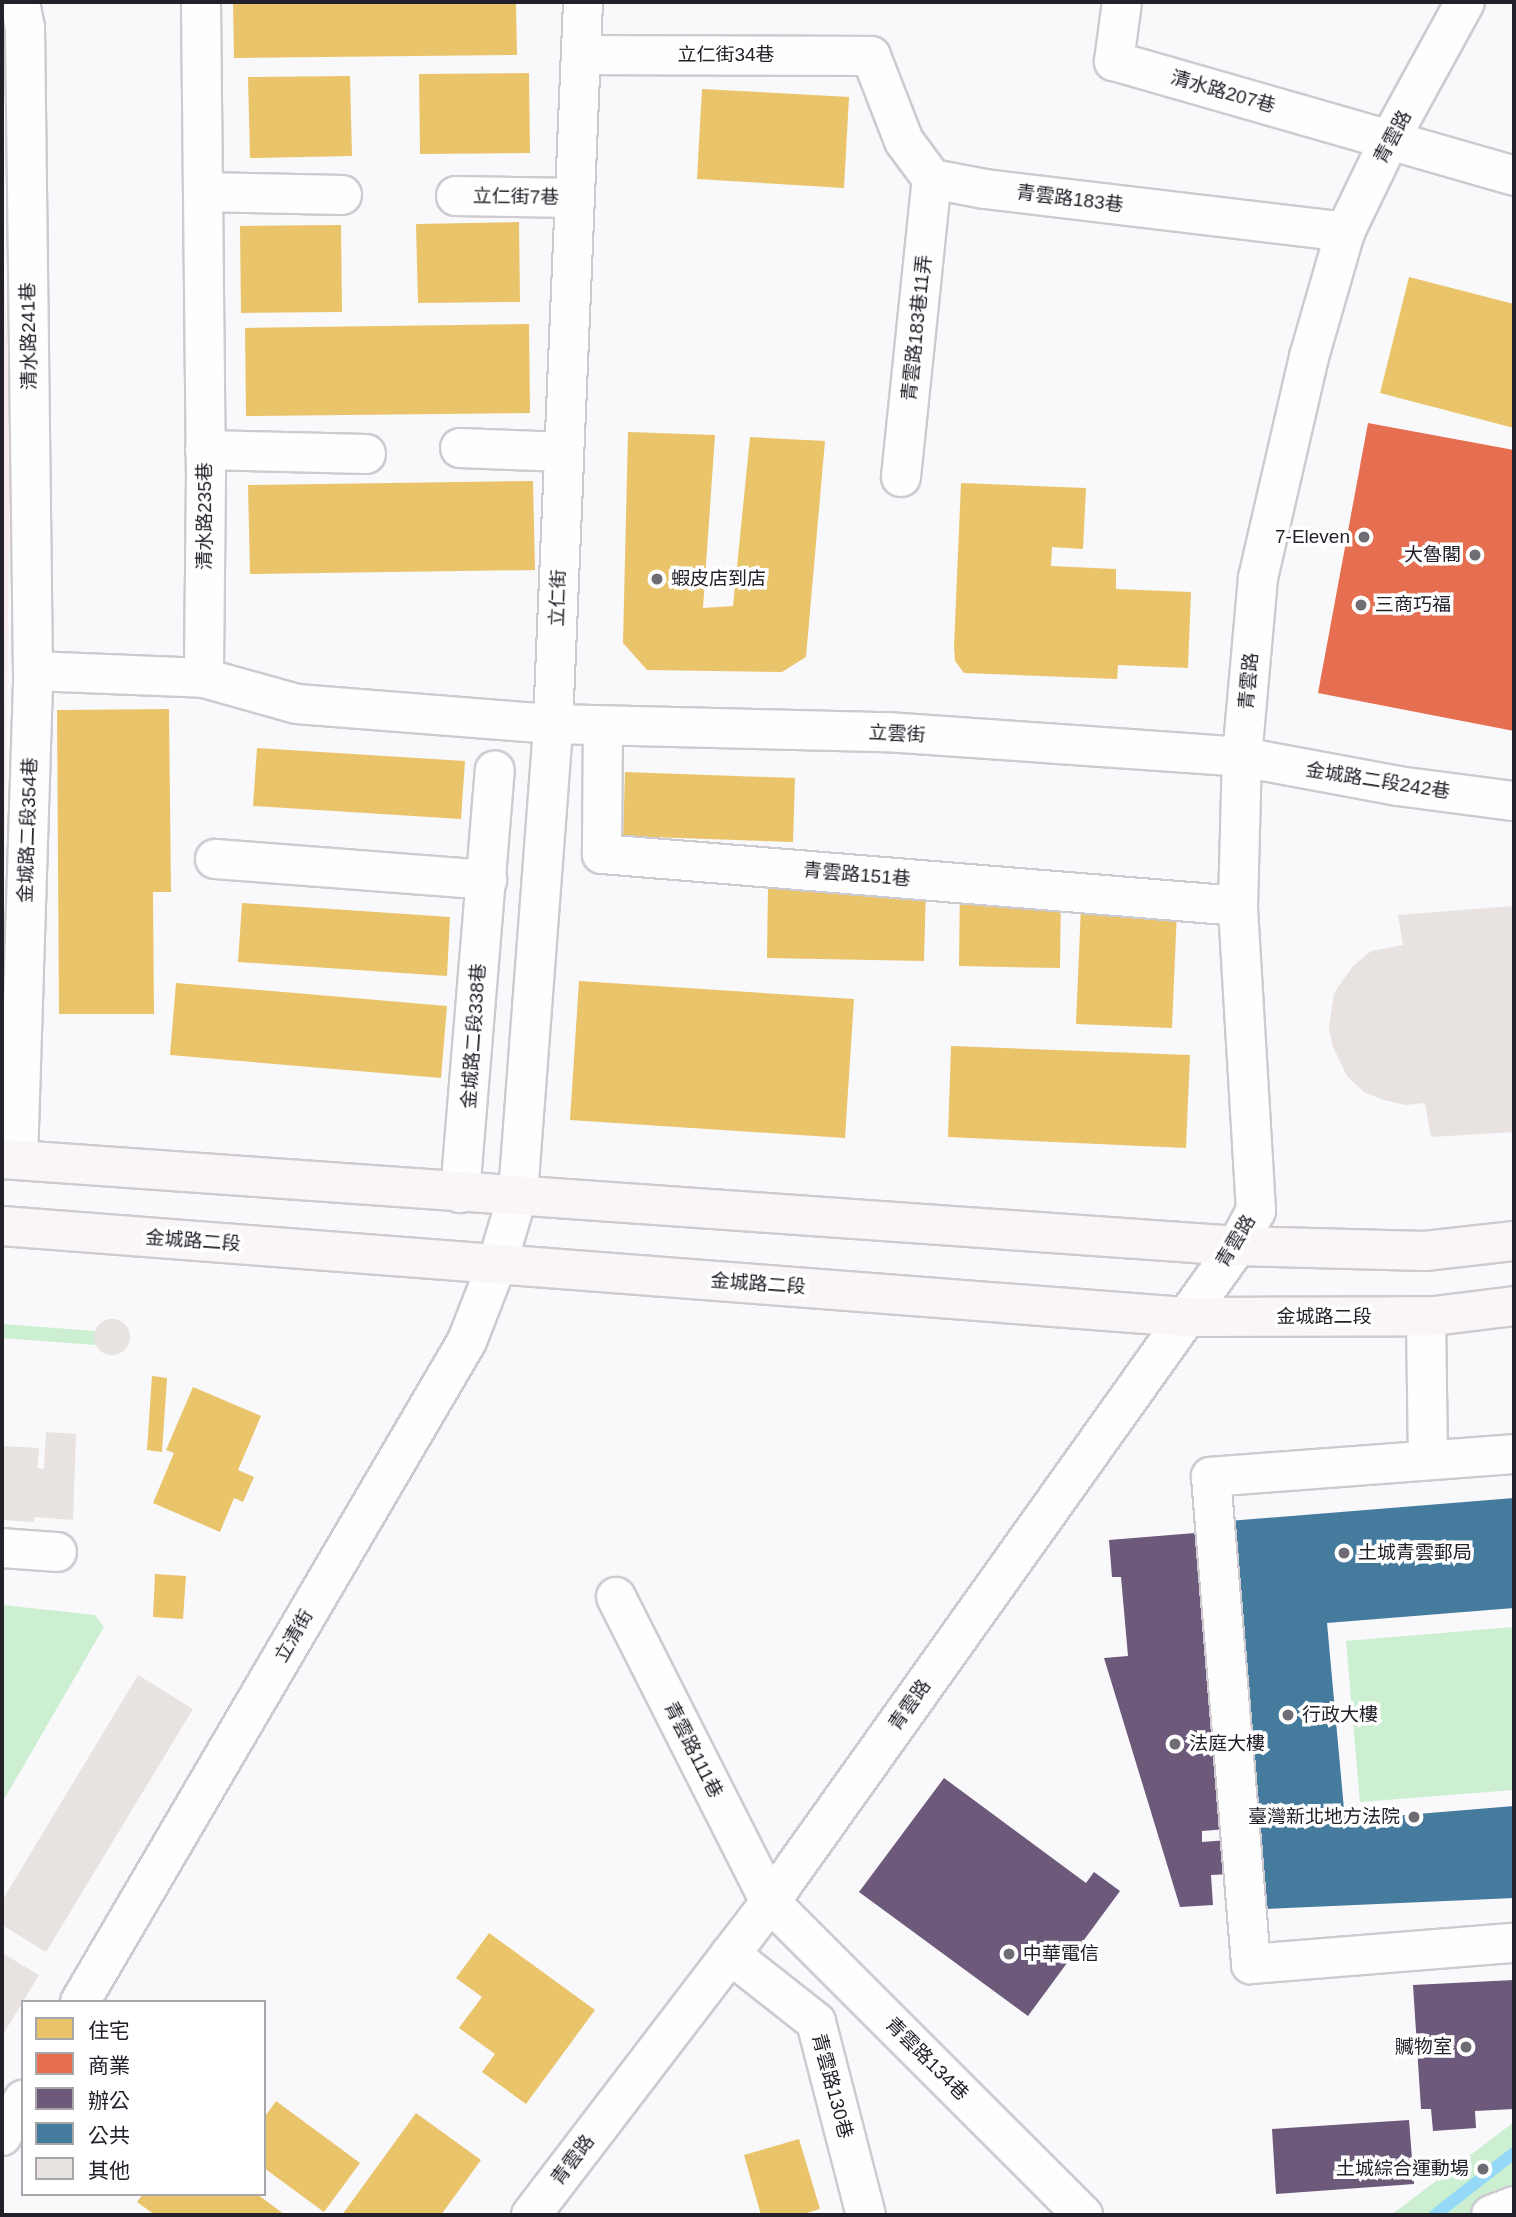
<!DOCTYPE html>
<html>
<head>
<meta charset="utf-8">
<style>
  body { margin:0 }
  #map { position:relative; width:1516px; height:2217px; overflow:hidden; background:#f9f8fb; font-family:Helvetica,"Noto Sans TC",sans-serif }
  div>[style] { position:absolute }
  .education>* { inset:0; background:#f8ebee }
  .green>* { inset:0; background:#cbefd0 }
  .homes>* { inset:0; background:#e9c46a }
  .shops>* { inset:0; background:#e76f51 }
  .offices>* { inset:0; background:#6d597a }
  .public>* { inset:0; background:#457b9d }
  .stream>* { height:12px; margin:-6px; padding:0 6px; transform-origin:6px; border-radius:6px; background:#94daf8 }
  .building>* { inset:0; background:#e8e2e0 }
  .round { border-radius:50% }
  .roads { filter:drop-shadow(2px 0 #cdcbd1) drop-shadow(-2px 0 #cdcbd1) drop-shadow(0 2px #cdcbd1) drop-shadow(0 -2px #cdcbd1) }
  .minor>* { height:38px; margin:-19px; padding:0 19px; transform-origin:19px; border-radius:19px; background:#fefefe }
  .major>* { height:38px; margin:-19px; padding:0 19px; transform-origin:19px; border-radius:19px; background:#faf6f7 }
  .dots>* { width:19px; height:19px; translate:-50% -50%; box-sizing:border-box; border:4px solid #fff; border-radius:50% }
  span { translate:-50% -50%; white-space:nowrap; text-align:center; line-height:1.15; -webkit-text-stroke:7px #fff; paint-order:stroke }
  .street-label { font-size:19px; color:#24202a }
  .poi-label { font-size:19px; color:#24202a }
  .right { translate:-100% -50%; text-align:right }
  .left { translate:0 -50%; text-align:left }
  .frame { position:absolute; inset:0; border:4px solid #24202a; pointer-events:none }
  .legend { position:absolute; left:21px; top:2000px; width:245px; height:196px; box-sizing:border-box; background:#fff; border:2px solid #a7a6aa; margin:0; padding:9px 12px; list-style:none; font-size:21px; color:#24202a }
  .legend li { display:flex; align-items:center; gap:14px; height:35px }
  .legend b { width:35px; border:2px solid #a7a6aa }
</style>
</head>
<body>
<div id="map">
  <div class="education">
    <i style="clip-path:polygon(2px 230px,11px 430px,2px 1003px)"></i>
  </div>
  <div class="green">
    <i style="clip-path:polygon(2px 1324px,95px 1331px,96px 1345px,2px 1338px)"></i>
    <i style="clip-path:polygon(2px 1605px,95px 1615px,104px 1627px,2px 1803px)"></i>
    <i style="clip-path:polygon(1514px 1627px,1514px 1790px,1360px 1802px,1346px 1641px)"></i>
    <i style="clip-path:polygon(1514px 2122px,1514px 2215px,1391px 2215px)"></i>
  </div>
  <div class="homes">
    <i style="clip-path:polygon(233px 2px,516px 2px,517px 55px,234px 58px)"></i>
    <i style="clip-path:polygon(529px 73px,530px 153px,420px 154px,419px 74px)"></i>
    <i style="clip-path:polygon(350px 76px,352px 156px,250px 158px,248px 77px)"></i>
    <i style="clip-path:polygon(702px 89px,849px 97px,844px 188px,697px 179px)"></i>
    <i style="clip-path:polygon(519px 222px,520px 302px,418px 303px,416px 224px)"></i>
    <i style="clip-path:polygon(341px 225px,342px 312px,241px 313px,240px 226px)"></i>
    <i style="clip-path:polygon(1409px 277px,1514px 304px,1514px 428px,1380px 393px)"></i>
    <i style="clip-path:polygon(529px 324px,530px 413px,246px 416px,245px 328px)"></i>
    <i style="clip-path:polygon(628px 432px,715px 435px,703px 608px,733px 606px,750px 437px,825px 441px,806px 657px,782px 672px,647px 670px,623px 643px)"></i>
    <i style="clip-path:polygon(533px 481px,535px 570px,250px 574px,248px 485px)"></i>
    <i style="clip-path:polygon(961px 483px,1086px 488px,1083px 549px,1052px 547px,1051px 566px,1116px 569px,1116px 589px,1191px 592px,1188px 668px,1118px 665px,1117px 679px,964px 673px,955px 661px,954px 647px)"></i>
    <i style="clip-path:polygon(169px 709px,171px 892px,153px 892px,154px 1014px,59px 1014px,57px 710px)"></i>
    <i style="clip-path:polygon(257px 748px,465px 761px,461px 819px,253px 806px)"></i>
    <i style="clip-path:polygon(625px 772px,795px 778px,793px 842px,623px 836px)"></i>
    <i style="clip-path:polygon(1082px 882px,1178px 886px,1172px 1028px,1076px 1024px)"></i>
    <i style="clip-path:polygon(768px 884px,926px 887px,924px 961px,767px 958px)"></i>
    <i style="clip-path:polygon(960px 885px,1061px 887px,1060px 968px,959px 966px)"></i>
    <i style="clip-path:polygon(242px 903px,450px 917px,447px 976px,238px 962px)"></i>
    <i style="clip-path:polygon(579px 981px,854px 999px,845px 1138px,570px 1120px)"></i>
    <i style="clip-path:polygon(176px 983px,447px 1006px,441px 1078px,170px 1055px)"></i>
    <i style="clip-path:polygon(951px 1046px,1190px 1055px,1186px 1148px,948px 1137px)"></i>
    <i style="clip-path:polygon(152px 1376px,167px 1378px,162px 1452px,147px 1450px)"></i>
    <i style="clip-path:polygon(193px 1387px,261px 1416px,238px 1470px,254px 1477px,243px 1502px,234px 1498px,220px 1532px,153px 1503px,174px 1453px,166px 1450px)"></i>
    <i style="clip-path:polygon(155px 1574px,186px 1576px,183px 1619px,153px 1617px)"></i>
    <i style="clip-path:polygon(489px 1933px,595px 2010px,526px 2104px,482px 2072px,495px 2054px,459px 2028px,482px 1997px,456px 1978px)"></i>
    <i style="clip-path:polygon(276px 2101px,360px 2163px,324px 2212px,264px 2168px,264px 2118px)"></i>
    <i style="clip-path:polygon(416px 2113px,481px 2160px,441px 2215px,342px 2215px)"></i>
    <i style="clip-path:polygon(799px 2139px,820px 2209px,800px 2215px,761px 2215px,744px 2155px)"></i>
    <i style="clip-path:polygon(143px 2194px,257px 2194px,285px 2215px,155px 2215px,137px 2202px)"></i>
  </div>
  <div class="shops">
    <i style="clip-path:polygon(1368px 423px,1514px 450px,1514px 731px,1318px 693px)"></i>
  </div>
  <div class="offices">
    <i style="clip-path:polygon(1195px 1533px,1198px 1575px,1207px 1574px,1227px 1829px,1202px 1831px,1202px 1842px,1228px 1840px,1230px 1874px,1211px 1875px,1213px 1905px,1180px 1907px,1104px 1658px,1128px 1656px,1121px 1577px,1112px 1577px,1109px 1540px)"></i>
    <i style="clip-path:polygon(944px 1778px,1086px 1883px,1094px 1872px,1120px 1891px,1028px 2016px,859px 1892px)"></i>
    <i style="clip-path:polygon(1514px 1980px,1514px 2109px,1475px 2111px,1476px 2128px,1433px 2131px,1431px 2109px,1421px 2109px,1413px 1985px)"></i>
    <i style="clip-path:polygon(1409px 2120px,1414px 2184px,1276px 2194px,1272px 2129px)"></i>
  </div>
  <div class="public">
    <i style="clip-path:polygon(1514px 1498px,1514px 1608px,1327px 1623px,1345px 1820px,1514px 1806px,1514px 1898px,1267px 1909px,1216px 1522px)"></i>
  </div>
  <div class="stream">
    <i style="left:1435px;top:2215px;width:100px;rotate:-38.1deg"></i>
  </div>
  <div class="building">
    <i style="clip-path:polygon(1514px 906px,1514px 1132px,1431px 1137px,1425px 1103px,1405px 1105px,1384px 1100px,1364px 1092px,1347px 1076px,1333px 1047px,1329px 1028px,1334px 993px,1353px 966px,1371px 951px,1403px 945px,1398px 915px)"></i>
    <i class="round" style="left:94px;top:1319px;width:36px;height:36px"></i>
    <i style="clip-path:polygon(46px 1432px,76px 1434px,73px 1520px,34px 1517px,34px 1522px,2px 1520px,2px 1446px,39px 1448px,37px 1468px,44px 1469px)"></i>
    <i style="clip-path:polygon(138px 1675px,193px 1709px,46px 1952px,2px 1925px,2px 1901px)"></i>
    <i style="clip-path:polygon(2px 1953px,39px 1975px,2px 2036px)"></i>
  </div>
  <div class="roads">
    <div class="minor">
      <i style="left:20px;top:2px;width:25px;rotate:79deg"></i>
      <i style="left:25px;top:27px;width:644px;rotate:89.29deg"></i>
      <i style="left:201px;top:2px;width:474px;rotate:89.4deg"></i>
      <i style="left:206px;top:476px;width:202px;rotate:90.6deg"></i>
      <i style="left:204px;top:678px;width:97px;rotate:15.6deg"></i>
      <i style="left:297px;top:704px;width:257px;rotate:4.5deg"></i>
      <i style="left:553px;top:724px;width:334px;rotate:1.4deg"></i>
      <i style="left:887px;top:732px;width:356px;rotate:4deg"></i>
      <i style="left:1242px;top:757px;width:159px;rotate:10.5deg"></i>
      <i style="left:1398px;top:786px;width:117px;rotate:7.4deg"></i>
      <i style="left:1122px;top:2px;width:60px;rotate:97.7deg"></i>
      <i style="left:1114px;top:61px;width:416px;rotate:16deg"></i>
      <i style="left:582px;top:55px;width:289px;rotate:0.2deg"></i>
      <i style="left:871px;top:56px;width:91px;rotate:68.8deg"></i>
      <i style="left:904px;top:141px;width:47px;rotate:53.6deg"></i>
      <i style="left:932px;top:179px;width:54px;rotate:10.7deg"></i>
      <i style="left:985px;top:189px;width:363px;rotate:6.8deg"></i>
      <i style="left:203px;top:192px;width:139px;rotate:1.2deg"></i>
      <i style="left:456px;top:196px;width:119px;rotate:1deg"></i>
      <i style="left:460px;top:448px;width:104px;rotate:2.2deg"></i>
      <i style="left:205px;top:450px;width:161px;rotate:1.4deg"></i>
      <i style="left:901px;top:477px;width:300px;rotate:-84.1deg"></i>
      <i style="left:603px;top:727px;width:127px;rotate:90.5deg"></i>
      <i style="left:602px;top:854px;width:638px;rotate:4.67deg"></i>
      <i style="left:215px;top:859px;width:273px;rotate:4.4deg"></i>
      <i style="left:18px;top:1160px;width:489px;rotate:-88.2deg"></i>
      <i style="left:33px;top:671px;width:171px;rotate:2.3deg"></i>
      <i style="left:460px;top:1193px;width:424px;rotate:-85.3deg"></i>
      <i style="left:1426px;top:1317px;width:143px;rotate:89.2deg"></i>
      <i style="left:1514px;top:1454px;width:304px;rotate:175.7deg"></i>
      <i style="left:1211px;top:1477px;width:489px;rotate:85.3deg"></i>
      <i style="left:1251px;top:1964px;width:264px;rotate:-4.6deg"></i>
      <i style="left:2px;top:1548px;width:55px;rotate:4.2deg"></i>
      <i style="left:616px;top:1597px;width:342px;rotate:63.2deg"></i>
      <i style="left:770px;top:1902px;width:443px;rotate:45deg"></i>
      <i style="left:730px;top:1954px;width:110px;rotate:38.3deg"></i>
      <i style="left:816px;top:2022px;width:199px;rotate:75.5deg"></i>
      <i style="left:80px;top:2002px;width:766px;rotate:-59.65deg"></i>
      <i style="left:467px;top:1341px;width:83px;rotate:-68.7deg"></i>
      <i style="left:497px;top:1264px;width:73px;rotate:-73.3deg"></i>
      <i style="left:518px;top:1194px;width:471px;rotate:-85.7deg"></i>
      <i style="left:553px;top:724px;width:723px;rotate:-87.62deg"></i>
      <i style="left:2px;top:2136px;width:42px;rotate:-59.7deg"></i>
      <i style="left:531px;top:2215px;width:394px;rotate:-52.6deg"></i>
      <i style="left:770px;top:1902px;width:805px;rotate:-54.55deg"></i>
      <i style="left:1237px;top:1246px;width:40px;rotate:-62deg"></i>
      <i style="left:1256px;top:1211px;width:306px;rotate:-93.4deg"></i>
      <i style="left:1238px;top:906px;width:149px;rotate:-88.5deg"></i>
      <i style="left:1242px;top:757px;width:180px;rotate:-84.9deg"></i>
      <i style="left:1258px;top:578px;width:227px;rotate:-77deg"></i>
      <i style="left:1309px;top:357px;width:130px;rotate:-73.9deg"></i>
      <i style="left:1345px;top:232px;width:103px;rotate:-64.2deg"></i>
      <i style="left:1390px;top:139px;width:156px;rotate:-61.3deg"></i>
      <i style="left:1491px;top:2215px;width:25px;rotate:-21deg"></i>
    </div>
    <div class="major">
      <i style="left:2px;top:1159px;width:1238px;rotate:4.03deg"></i>
      <i style="left:1237px;top:1246px;width:188px;rotate:1.5deg"></i>
      <i style="left:1425px;top:1251px;width:90px;rotate:-6.4deg"></i>
      <i style="left:2px;top:1226px;width:1186px;rotate:4.4deg"></i>
      <i style="left:1185px;top:1317px;width:249px;rotate:-0.2deg"></i>
      <i style="left:1434px;top:1316px;width:81px;rotate:-7.1deg"></i>
    </div>
  </div>
  <div class="dots">
    <i style="left:1364px;top:537px;background:#6f6c73"></i>
    <i style="left:1475px;top:555px;background:#6f6c73"></i>
    <i style="left:657px;top:579px;background:#6f6c73"></i>
    <i style="left:1361px;top:605px;background:#6f6c73"></i>
    <i style="left:1344px;top:1553px;background:#6f6c73"></i>
    <i style="left:1288px;top:1715px;background:#6f6c73"></i>
    <i style="left:1175px;top:1744px;background:#6f6c73"></i>
    <i style="left:1414px;top:1817px;background:#6f6c73"></i>
    <i style="left:1009px;top:1954px;background:#6f6c73"></i>
    <i style="left:1466px;top:2047px;background:#6f6c73"></i>
    <i style="left:1483px;top:2169px;background:#6f6c73"></i>
  </div>
  <div class="street-label">
    <span style="left:726px;top:55px">立仁街34巷</span>
    <span style="left:1223px;top:92px;rotate:16deg">清水路207巷</span>
    <span style="left:1393px;top:137px;rotate:-62deg">青雲路</span>
    <span style="left:516px;top:197px;rotate:1deg">立仁街7巷</span>
    <span style="left:1070px;top:199px;rotate:7deg">青雲路183巷</span>
    <span style="left:917px;top:328px;rotate:-84deg">青雲路183巷11弄</span>
    <span style="left:29px;top:336px;rotate:-91deg">清水路241巷</span>
    <span style="left:205px;top:516px;rotate:-90deg">清水路235巷</span>
    <span style="left:558px;top:598px;rotate:-88deg">立仁街</span>
    <span style="left:1249px;top:681px;rotate:-85deg">青雲路</span>
    <span style="left:897px;top:734px;rotate:3deg">立雲街</span>
    <span style="left:1378px;top:781px;rotate:9deg">金城路二段242巷</span>
    <span style="left:28px;top:830px;rotate:-88deg">金城路二段354巷</span>
    <span style="left:857px;top:875px;rotate:5deg">青雲路151巷</span>
    <span style="left:474px;top:1036px;rotate:-86deg">金城路二段338巷</span>
    <span style="left:193px;top:1241px;rotate:4deg">金城路二段</span>
    <span style="left:1236px;top:1241px;rotate:-59deg">青雲路</span>
    <span style="left:758px;top:1284px;rotate:4deg">金城路二段</span>
    <span style="left:1324px;top:1317px">金城路二段</span>
    <span style="left:294px;top:1636px;rotate:-60deg">立清街</span>
    <span style="left:910px;top:1705px;rotate:-55deg">青雲路</span>
    <span style="left:693px;top:1750px;rotate:63deg">青雲路111巷</span>
    <span style="left:927px;top:2059px;rotate:45deg">青雲路134巷</span>
    <span style="left:832px;top:2086px;rotate:75deg">青雲路130巷</span>
    <span style="left:573px;top:2160px;rotate:-53deg">青雲路</span>
  </div>
  <div class="poi-label">
    <span class="right" style="left:1350px;top:537px">7-Eleven</span>
    <span class="right" style="left:1461px;top:555px">大魯閣</span>
    <span class="left" style="left:671px;top:579px">蝦皮店到店</span>
    <span class="left" style="left:1375px;top:605px">三商巧福</span>
    <span class="left" style="left:1358px;top:1553px">土城青雲郵局</span>
    <span class="left" style="left:1302px;top:1715px">行政大樓</span>
    <span class="left" style="left:1189px;top:1744px">法庭大樓</span>
    <span class="right" style="left:1400px;top:1817px">臺灣新北地方法院</span>
    <span class="left" style="left:1023px;top:1954px">中華電信</span>
    <span class="right" style="left:1452px;top:2047px">贓物室</span>
    <span class="right" style="left:1469px;top:2169px">土城綜合運動場</span>
  </div>
  <div class="frame"></div>
  <ul class="legend">
  <li><b style="height:19px;background:#e9c46a"></b>住宅</li>
  <li><b style="height:19px;background:#e76f51"></b>商業</li>
  <li><b style="height:19px;background:#6d597a"></b>辦公</li>
  <li><b style="height:19px;background:#457b9d"></b>公共</li>
  <li><b style="height:19px;background:#e8e2e0"></b>其他</li>
  </ul>
</div>
</body>
</html>
